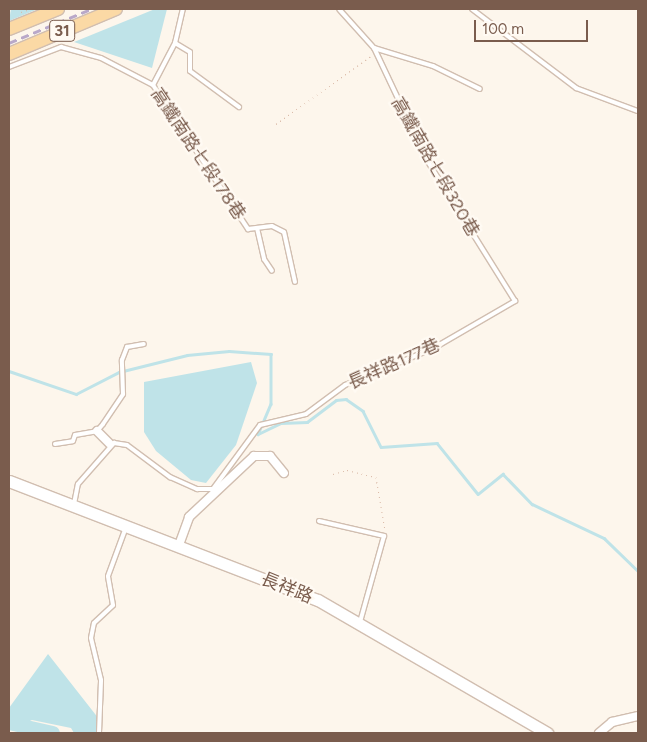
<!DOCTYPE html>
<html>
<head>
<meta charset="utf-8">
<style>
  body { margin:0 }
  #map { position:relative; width:647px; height:742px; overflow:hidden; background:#fdf6ec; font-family:Figtree,"Noto Sans TC",sans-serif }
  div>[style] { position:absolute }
  .water>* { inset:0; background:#bfe3e8 }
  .stream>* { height:2.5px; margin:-1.25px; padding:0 1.25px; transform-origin:1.25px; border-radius:1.25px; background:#bfe3e8 }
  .river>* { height:14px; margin:-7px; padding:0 7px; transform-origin:7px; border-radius:7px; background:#bfe3e8 }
  .path>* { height:1px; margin-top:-0.5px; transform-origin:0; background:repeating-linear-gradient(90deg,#d9b8a5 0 1px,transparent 0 5px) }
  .roads { filter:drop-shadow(1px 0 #d1beb0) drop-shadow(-1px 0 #d1beb0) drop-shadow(0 1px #d1beb0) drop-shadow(0 -1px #d1beb0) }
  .lane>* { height:4px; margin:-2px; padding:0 2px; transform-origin:2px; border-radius:2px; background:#fff }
  .street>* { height:8px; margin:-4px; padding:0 4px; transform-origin:4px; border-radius:4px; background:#fff }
  .secondary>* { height:11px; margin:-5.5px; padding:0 5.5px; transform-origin:5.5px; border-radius:5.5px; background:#fff }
  .primary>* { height:12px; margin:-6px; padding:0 6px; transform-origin:6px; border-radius:6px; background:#fbd9a5 }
  .rail>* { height:2.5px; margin-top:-1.25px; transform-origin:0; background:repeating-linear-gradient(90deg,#b9a8c9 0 8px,transparent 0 13px) }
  span { translate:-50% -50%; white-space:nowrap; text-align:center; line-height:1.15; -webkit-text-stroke:4.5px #fffaf3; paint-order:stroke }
  .shield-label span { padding:1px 4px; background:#fffaf3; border:1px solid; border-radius:4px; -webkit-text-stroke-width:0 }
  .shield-label { font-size:16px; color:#7a5c4d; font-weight:700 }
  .street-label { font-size:18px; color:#7a5c4d }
  .frame { position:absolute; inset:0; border:10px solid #7a5c4d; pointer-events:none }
  .scale { position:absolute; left:474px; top:20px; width:114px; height:22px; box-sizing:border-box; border:2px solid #7a5c4d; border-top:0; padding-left:6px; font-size:15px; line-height:18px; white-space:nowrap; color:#7a5c4d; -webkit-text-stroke:4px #fffaf3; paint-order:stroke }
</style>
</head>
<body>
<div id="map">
  <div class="water">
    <i style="clip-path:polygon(11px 9px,38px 9px,9px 21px)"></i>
    <i style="clip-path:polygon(155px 9px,167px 9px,152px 68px,74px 42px)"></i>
    <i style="clip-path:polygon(251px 362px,257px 383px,236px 445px,206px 483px,191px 480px,156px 451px,144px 432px,144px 382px)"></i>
    <i style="clip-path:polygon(48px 654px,99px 719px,98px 733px,74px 733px,71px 728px,32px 720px,9px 730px,9px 708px)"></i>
  </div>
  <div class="stream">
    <i style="left:9px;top:371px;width:71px;rotate:18.9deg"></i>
    <i style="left:76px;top:394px;width:48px;rotate:-27.1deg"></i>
    <i style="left:119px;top:372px;width:70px;rotate:-14deg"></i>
    <i style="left:187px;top:355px;width:42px;rotate:-5.4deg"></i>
    <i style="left:229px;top:351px;width:42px;rotate:4.1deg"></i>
    <i style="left:271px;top:354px;width:50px;rotate:90deg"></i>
    <i style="left:271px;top:404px;width:33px;rotate:113deg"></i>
    <i style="left:258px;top:434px;width:25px;rotate:-26deg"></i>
    <i style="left:281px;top:423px;width:26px;rotate:-2deg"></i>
    <i style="left:307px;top:422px;width:36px;rotate:-37deg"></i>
    <i style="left:336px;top:400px;width:10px;rotate:-6deg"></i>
    <i style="left:346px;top:399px;width:21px;rotate:35deg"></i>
    <i style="left:363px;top:411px;width:40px;rotate:63.4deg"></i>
    <i style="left:381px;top:447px;width:56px;rotate:-4.1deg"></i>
    <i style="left:437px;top:443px;width:65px;rotate:51.2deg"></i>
    <i style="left:478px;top:494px;width:32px;rotate:-39deg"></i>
    <i style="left:503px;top:474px;width:42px;rotate:46deg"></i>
    <i style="left:532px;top:504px;width:80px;rotate:25.3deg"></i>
    <i style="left:604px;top:538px;width:47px;rotate:44.1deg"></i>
  </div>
  <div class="river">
    <i style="left:9px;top:723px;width:45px;rotate:12.8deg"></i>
  </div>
  <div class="path">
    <i style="left:21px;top:12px;width:9px;rotate:-18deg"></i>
    <i style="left:276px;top:124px;width:117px;rotate:-35.6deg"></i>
    <i style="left:333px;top:474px;width:15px;rotate:-16deg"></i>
    <i style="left:347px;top:470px;width:30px;rotate:14deg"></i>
    <i style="left:376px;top:477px;width:54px;rotate:80.4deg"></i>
  </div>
  <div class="roads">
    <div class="lane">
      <i style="left:472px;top:9px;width:131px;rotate:37.2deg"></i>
      <i style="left:576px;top:88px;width:66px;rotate:20.4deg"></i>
      <i style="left:175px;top:43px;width:17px;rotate:31deg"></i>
      <i style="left:190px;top:52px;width:19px;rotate:90deg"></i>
      <i style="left:190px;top:71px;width:61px;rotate:36.3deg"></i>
      <i style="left:374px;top:48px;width:62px;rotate:17deg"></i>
      <i style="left:433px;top:66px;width:52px;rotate:26.1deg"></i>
      <i style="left:9px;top:67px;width:56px;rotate:-21deg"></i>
      <i style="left:61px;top:47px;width:41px;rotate:15.4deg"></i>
      <i style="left:101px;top:58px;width:59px;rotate:27.4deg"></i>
      <i style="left:153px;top:85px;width:173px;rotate:56.6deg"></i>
      <i style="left:248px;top:229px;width:24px;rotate:-7deg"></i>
      <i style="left:272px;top:226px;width:13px;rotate:27deg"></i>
      <i style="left:284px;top:232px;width:51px;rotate:77.6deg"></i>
      <i style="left:153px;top:85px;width:47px;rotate:-62.4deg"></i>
      <i style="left:175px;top:43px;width:35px;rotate:-77deg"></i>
      <i style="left:257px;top:228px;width:32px;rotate:77deg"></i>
      <i style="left:264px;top:259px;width:14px;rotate:56deg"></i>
      <i style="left:55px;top:444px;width:18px;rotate:-9deg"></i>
      <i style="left:73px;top:441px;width:6px;rotate:-72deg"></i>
      <i style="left:75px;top:435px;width:22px;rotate:-10deg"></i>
      <i style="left:97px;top:431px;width:9px;rotate:-49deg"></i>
      <i style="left:103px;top:424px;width:36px;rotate:-56deg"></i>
      <i style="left:123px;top:394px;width:34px;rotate:-92deg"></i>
      <i style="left:122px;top:360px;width:14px;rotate:-69deg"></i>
      <i style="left:127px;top:347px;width:17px;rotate:-10deg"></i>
      <i style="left:74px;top:504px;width:20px;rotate:-79deg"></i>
      <i style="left:78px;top:484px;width:55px;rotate:-48.7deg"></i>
      <i style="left:114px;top:443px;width:13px;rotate:9deg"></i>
      <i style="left:127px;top:445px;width:54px;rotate:36.7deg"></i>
      <i style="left:170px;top:477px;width:30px;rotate:24deg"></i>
      <i style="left:197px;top:489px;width:16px"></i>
      <i style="left:213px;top:489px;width:79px;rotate:-53.7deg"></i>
      <i style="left:260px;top:425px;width:47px;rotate:-13.4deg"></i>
      <i style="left:306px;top:414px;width:49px;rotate:-36.6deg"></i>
      <i style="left:345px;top:385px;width:96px;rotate:-22.6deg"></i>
      <i style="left:434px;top:348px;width:94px;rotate:-30.1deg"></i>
      <i style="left:515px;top:301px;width:164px;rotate:-122deg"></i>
      <i style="left:428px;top:162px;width:126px;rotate:-115.3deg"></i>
      <i style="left:374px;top:48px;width:52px;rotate:-131.9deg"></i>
      <i style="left:319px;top:521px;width:67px;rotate:13deg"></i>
      <i style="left:384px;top:536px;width:89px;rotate:105.6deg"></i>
      <i style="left:99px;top:733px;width:53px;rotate:-87.8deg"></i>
      <i style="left:101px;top:680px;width:43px;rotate:-103.4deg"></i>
      <i style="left:91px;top:638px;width:15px;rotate:-79deg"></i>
      <i style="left:94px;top:623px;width:26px;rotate:-43deg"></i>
      <i style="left:113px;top:605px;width:29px;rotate:-100deg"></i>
      <i style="left:108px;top:576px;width:52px;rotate:-69.8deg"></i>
    </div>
    <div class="street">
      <i style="left:97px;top:431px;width:18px;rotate:45deg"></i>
      <i style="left:179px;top:545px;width:30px;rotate:-70deg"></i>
      <i style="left:189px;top:517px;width:89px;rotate:-43.2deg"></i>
      <i style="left:254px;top:456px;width:16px"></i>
      <i style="left:270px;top:456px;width:22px;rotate:51deg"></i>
      <i style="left:599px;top:733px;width:17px;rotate:-40deg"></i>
      <i style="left:612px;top:722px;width:27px;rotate:-13deg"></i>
    </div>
    <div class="secondary">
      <i style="left:9px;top:481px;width:331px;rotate:21.1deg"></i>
      <i style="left:318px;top:600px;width:265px;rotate:30.1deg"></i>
    </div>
    <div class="primary">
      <i style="left:9px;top:29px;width:53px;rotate:-22.2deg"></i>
      <i style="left:9px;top:54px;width:116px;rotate:-22.8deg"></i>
    </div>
  </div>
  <div class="rail">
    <i style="left:9px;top:43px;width:89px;rotate:-22.5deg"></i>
  </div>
  <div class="shield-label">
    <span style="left:62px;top:31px">31</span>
  </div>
  <div class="street-label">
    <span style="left:198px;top:154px;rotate:56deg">高鐵南路七段178巷</span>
    <span style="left:435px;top:167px;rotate:60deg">高鐵南路七段320巷</span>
    <span style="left:394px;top:364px;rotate:-24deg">長祥路177巷</span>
    <span style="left:287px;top:588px;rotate:22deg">長祥路</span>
  </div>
  <div class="frame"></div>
  <div class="scale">100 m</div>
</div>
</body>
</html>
